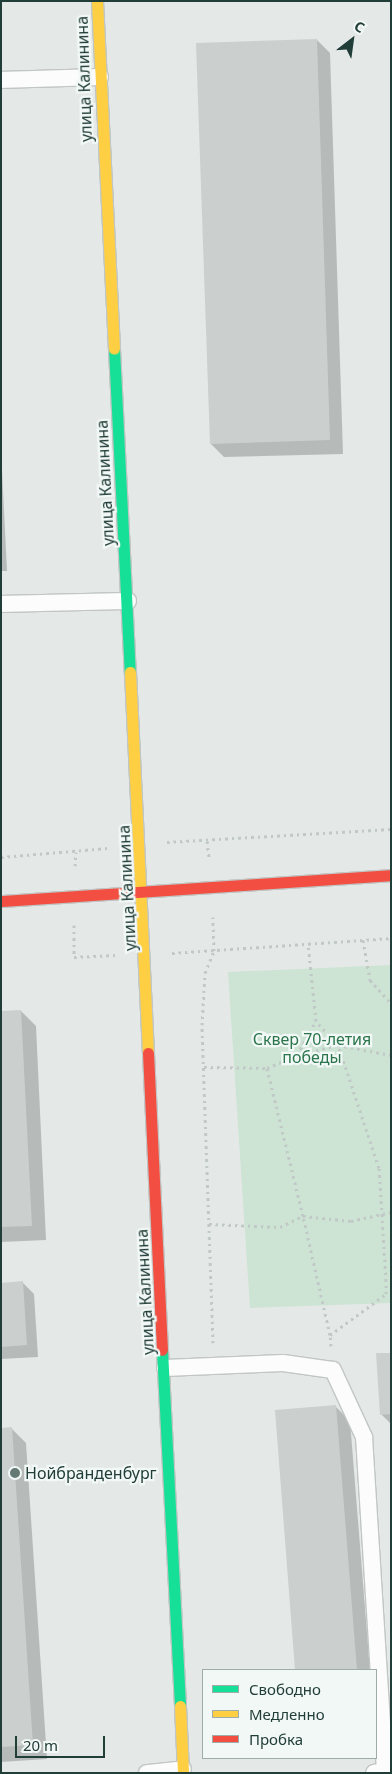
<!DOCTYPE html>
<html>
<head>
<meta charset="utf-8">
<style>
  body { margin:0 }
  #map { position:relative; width:392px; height:1774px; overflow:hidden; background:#e4e9e7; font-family:"Noto Sans",sans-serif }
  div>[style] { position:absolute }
  .green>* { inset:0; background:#cde3d4 }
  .shadow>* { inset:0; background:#0003 }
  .building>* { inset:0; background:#cbd0ce }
  .path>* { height:3px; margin-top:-1.5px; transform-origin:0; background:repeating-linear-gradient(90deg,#c1c9c7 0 2.5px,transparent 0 6.5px) }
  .roads { filter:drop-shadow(1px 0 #c1c6c4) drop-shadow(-1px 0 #c1c6c4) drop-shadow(0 1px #c1c6c4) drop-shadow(0 -1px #c1c6c4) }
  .lane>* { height:16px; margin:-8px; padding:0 8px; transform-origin:8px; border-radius:8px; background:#fbfcfb }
  .fast>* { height:11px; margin:-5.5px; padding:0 5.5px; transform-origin:5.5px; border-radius:5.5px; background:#16e098 }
  .slow>* { height:11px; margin:-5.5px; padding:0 5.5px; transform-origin:5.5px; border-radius:5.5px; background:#ffcf43 }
  .jam>* { height:11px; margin:-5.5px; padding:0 5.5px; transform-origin:5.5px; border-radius:5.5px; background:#f24e42 }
  .dots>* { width:14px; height:14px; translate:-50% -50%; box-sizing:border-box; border:2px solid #f2f8f6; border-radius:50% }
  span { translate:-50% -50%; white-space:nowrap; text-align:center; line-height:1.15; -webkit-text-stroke:4.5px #f2f8f6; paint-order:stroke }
  .street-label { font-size:16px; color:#213d37 }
  .park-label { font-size:16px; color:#2b754c }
  .poi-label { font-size:16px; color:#213d37 }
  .left { translate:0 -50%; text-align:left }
  .frame { position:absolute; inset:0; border:2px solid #213d37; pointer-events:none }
  .legend { position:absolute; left:202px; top:1669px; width:175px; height:90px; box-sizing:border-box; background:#f2f8f6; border:1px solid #9eadaa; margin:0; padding:6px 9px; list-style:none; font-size:15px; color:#213d37 }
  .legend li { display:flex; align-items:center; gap:10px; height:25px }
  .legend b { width:25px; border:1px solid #9eadaa }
  .north { position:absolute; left:327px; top:15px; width:50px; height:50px; -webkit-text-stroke:4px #f2f8f6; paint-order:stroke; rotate:30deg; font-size:14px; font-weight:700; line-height:20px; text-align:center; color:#213d37 }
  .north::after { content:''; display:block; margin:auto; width:18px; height:22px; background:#213d37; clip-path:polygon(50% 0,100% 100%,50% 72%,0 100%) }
  .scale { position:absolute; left:15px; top:1736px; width:90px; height:22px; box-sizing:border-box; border:2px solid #213d37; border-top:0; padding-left:6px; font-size:15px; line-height:18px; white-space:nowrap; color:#213d37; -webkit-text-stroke:4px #f2f8f6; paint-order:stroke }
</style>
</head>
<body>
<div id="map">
  <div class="green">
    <i style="clip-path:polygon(391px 965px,391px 1303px,250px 1308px,228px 972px)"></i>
  </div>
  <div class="shadow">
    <i style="clip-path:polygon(317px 40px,330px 53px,343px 454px,224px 457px,211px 444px)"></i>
    <i style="clip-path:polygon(1px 449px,7px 571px,1px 571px)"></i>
    <i style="clip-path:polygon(21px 1011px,36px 1026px,46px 1240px,1px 1242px,1px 1012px)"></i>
    <i style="clip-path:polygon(22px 1282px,34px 1294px,38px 1357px,1px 1359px,1px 1284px)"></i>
    <i style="clip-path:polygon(391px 1354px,391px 1424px,381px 1414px)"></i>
    <i style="clip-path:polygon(335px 1406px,350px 1421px,370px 1670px,296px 1670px,276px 1412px)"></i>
    <i style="clip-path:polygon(11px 1428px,26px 1443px,47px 1759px,1px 1762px,1px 1429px)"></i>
  </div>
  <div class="building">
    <i style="clip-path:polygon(317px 39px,330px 440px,210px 444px,196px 43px)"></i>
    <i style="clip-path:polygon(21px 1010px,32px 1226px,1px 1227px,1px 1011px)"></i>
    <i style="clip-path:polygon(23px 1281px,27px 1345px,1px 1347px,1px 1283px)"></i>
    <i style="clip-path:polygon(376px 1353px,391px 1353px,391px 1414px,380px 1415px)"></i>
    <i style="clip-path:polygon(336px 1405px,357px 1670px,295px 1670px,275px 1410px)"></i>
    <i style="clip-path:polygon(12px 1427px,33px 1745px,1px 1747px,1px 1428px)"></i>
  </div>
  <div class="path">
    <i style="left:207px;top:841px;width:17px;rotate:83deg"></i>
    <i style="left:167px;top:842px;width:224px;rotate:-3.3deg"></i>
    <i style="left:1px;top:857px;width:107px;rotate:-4.8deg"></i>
    <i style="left:75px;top:866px;width:14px;rotate:-86deg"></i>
    <i style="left:74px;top:925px;width:32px;rotate:90deg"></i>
    <i style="left:74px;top:957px;width:42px;rotate:-2.7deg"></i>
    <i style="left:363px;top:940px;width:41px;rotate:80.1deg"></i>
    <i style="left:370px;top:980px;width:31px;rotate:48deg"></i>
    <i style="left:172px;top:953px;width:220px;rotate:-3.9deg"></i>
    <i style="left:297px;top:1055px;width:42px;rotate:-13.7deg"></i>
    <i style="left:338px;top:1045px;width:33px;rotate:-133deg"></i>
    <i style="left:204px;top:1067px;width:63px;rotate:0.9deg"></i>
    <i style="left:267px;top:1068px;width:33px;rotate:-23deg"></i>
    <i style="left:297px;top:1055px;width:39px;rotate:-61deg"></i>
    <i style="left:316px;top:1021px;width:77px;rotate:-95.9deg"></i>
    <i style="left:209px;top:1224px;width:71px;rotate:2.4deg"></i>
    <i style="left:280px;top:1227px;width:25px;rotate:-26deg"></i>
    <i style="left:303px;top:1216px;width:152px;rotate:-103.7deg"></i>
    <i style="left:330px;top:1335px;width:122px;rotate:-102.8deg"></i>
    <i style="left:303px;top:1216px;width:48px;rotate:5.9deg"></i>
    <i style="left:351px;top:1221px;width:41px;rotate:-12.7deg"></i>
    <i style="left:213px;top:1343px;width:318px;rotate:-92deg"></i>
    <i style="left:202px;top:1025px;width:52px;rotate:-86.7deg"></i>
    <i style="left:205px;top:973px;width:24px;rotate:-68deg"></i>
    <i style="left:214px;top:951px;width:34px;rotate:-92deg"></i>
    <i style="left:331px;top:1346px;width:11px;rotate:-95deg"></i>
    <i style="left:330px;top:1335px;width:69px;rotate:-36.2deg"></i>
    <i style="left:386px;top:1294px;width:13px;rotate:-90deg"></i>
    <i style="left:386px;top:1281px;width:113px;rotate:-93.5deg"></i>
    <i style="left:379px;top:1168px;width:130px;rotate:-108.4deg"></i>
    <i style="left:338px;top:1045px;width:54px;rotate:10.7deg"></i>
  </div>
  <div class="roads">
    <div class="lane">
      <i style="left:1px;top:80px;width:99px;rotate:-1.7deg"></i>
      <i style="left:1px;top:604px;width:127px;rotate:-1.4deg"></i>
      <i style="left:165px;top:1368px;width:118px;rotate:-2.4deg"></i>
      <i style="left:283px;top:1363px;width:50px;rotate:8deg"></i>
      <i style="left:333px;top:1370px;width:74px;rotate:65.2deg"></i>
      <i style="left:364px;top:1437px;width:335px;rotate:86.4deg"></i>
      <i style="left:385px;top:1771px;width:11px;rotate:170deg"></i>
      <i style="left:147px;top:1773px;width:36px;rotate:-6deg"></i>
    </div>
    <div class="fast">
      <i style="left:114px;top:349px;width:323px;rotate:87.2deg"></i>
      <i style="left:162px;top:1350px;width:356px;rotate:87.1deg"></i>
    </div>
    <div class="slow">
      <i style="left:97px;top:1px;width:348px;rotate:87.2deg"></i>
      <i style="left:130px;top:672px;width:381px;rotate:87.3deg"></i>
      <i style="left:180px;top:1706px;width:67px;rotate:87.4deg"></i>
    </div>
    <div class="jam">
      <i style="left:1px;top:901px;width:391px;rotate:-3.8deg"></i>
      <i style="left:148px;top:1053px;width:297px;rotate:87.3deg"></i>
    </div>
  </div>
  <div class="dots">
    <i style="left:15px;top:1473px;background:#657975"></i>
  </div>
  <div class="street-label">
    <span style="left:84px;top:79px;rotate:-92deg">улица Калинина</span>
    <span style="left:105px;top:483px;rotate:-93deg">улица Калинина</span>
    <span style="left:127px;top:888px;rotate:-93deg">улица Калинина</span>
    <span style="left:145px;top:1292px;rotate:-93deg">улица Калинина</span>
  </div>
  <div class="park-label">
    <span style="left:312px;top:1048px">Сквер 70-летия<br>победы</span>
  </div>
  <div class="poi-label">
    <span class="left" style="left:25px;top:1473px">Нойбранденбург</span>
  </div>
  <div class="frame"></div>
  <ul class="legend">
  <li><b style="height:6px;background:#16e098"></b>Свободно</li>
  <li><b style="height:6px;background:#ffcf43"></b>Медленно</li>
  <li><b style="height:6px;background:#f24e42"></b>Пробка</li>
  </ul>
  <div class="north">С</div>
  <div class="scale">20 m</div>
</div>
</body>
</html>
